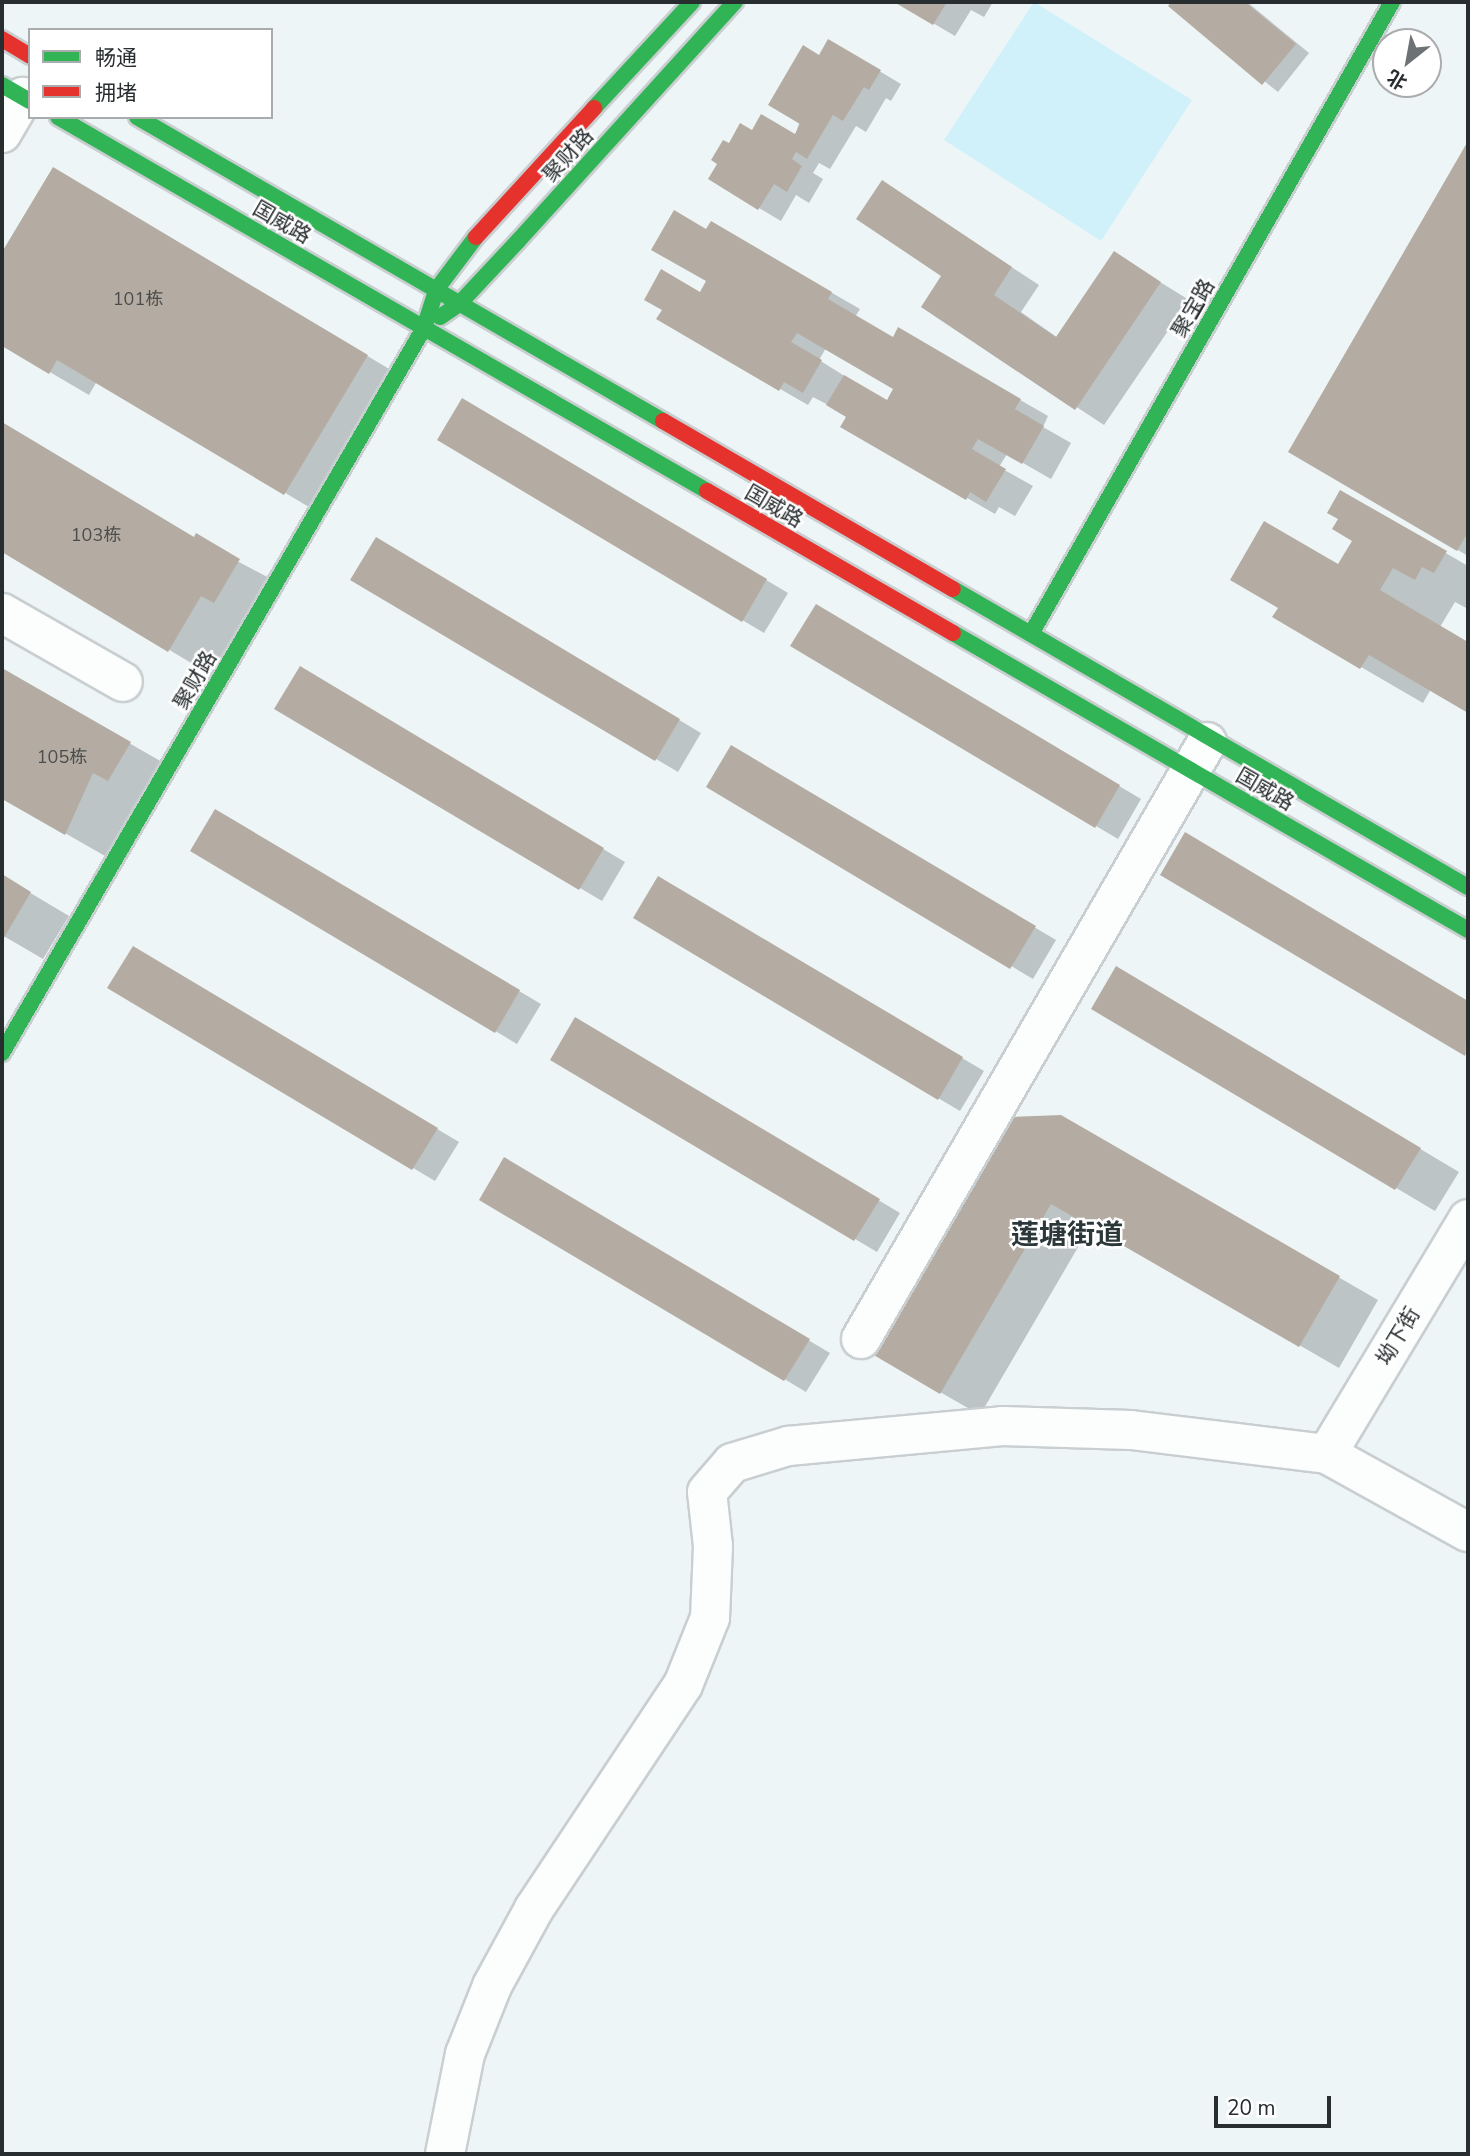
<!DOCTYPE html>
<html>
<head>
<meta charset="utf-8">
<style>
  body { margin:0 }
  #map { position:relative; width:1470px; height:2156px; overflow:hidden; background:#edf5f7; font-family:"Nunito Sans","Noto Sans SC",sans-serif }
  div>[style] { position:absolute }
  .green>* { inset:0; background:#d0f1fa }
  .shadow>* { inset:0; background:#0003 }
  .building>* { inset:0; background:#b4aca2 }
  .roads { filter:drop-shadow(2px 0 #c9ced0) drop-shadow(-2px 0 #c9ced0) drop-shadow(0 2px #c9ced0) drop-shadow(0 -2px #c9ced0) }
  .street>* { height:38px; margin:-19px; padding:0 19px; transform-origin:19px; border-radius:19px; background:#fcfefe }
  .fast>* { height:16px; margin:-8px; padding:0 8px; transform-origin:8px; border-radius:8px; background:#30b455 }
  .jam>* { height:16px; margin:-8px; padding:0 8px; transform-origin:8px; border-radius:8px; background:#e5322d }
  span { translate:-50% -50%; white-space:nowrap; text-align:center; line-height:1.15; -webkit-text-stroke:5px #fff; paint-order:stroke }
  .number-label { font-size:18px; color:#4b4d4c }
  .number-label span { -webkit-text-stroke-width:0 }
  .street-label { font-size:21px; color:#282d2f }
  .district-label { font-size:28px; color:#2c373a; font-weight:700 }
  .frame { position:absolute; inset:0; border:4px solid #282d2f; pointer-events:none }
  .legend { position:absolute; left:28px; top:28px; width:245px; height:91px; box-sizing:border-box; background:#fff; border:2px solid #a9abac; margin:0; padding:9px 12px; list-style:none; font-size:21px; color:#282d2f }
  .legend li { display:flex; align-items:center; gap:14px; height:35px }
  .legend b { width:35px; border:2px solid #a9abac }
  .north { position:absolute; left:1372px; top:28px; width:70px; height:70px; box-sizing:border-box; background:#fff; border:2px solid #a9abac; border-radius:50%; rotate:211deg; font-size:19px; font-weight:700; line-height:28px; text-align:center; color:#282d2f }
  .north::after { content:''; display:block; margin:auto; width:24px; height:32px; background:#6d7375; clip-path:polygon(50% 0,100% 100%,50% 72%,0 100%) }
  .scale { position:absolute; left:1214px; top:2096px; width:117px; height:32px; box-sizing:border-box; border:4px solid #282d2f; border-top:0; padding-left:9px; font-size:21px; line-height:24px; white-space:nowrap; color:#282d2f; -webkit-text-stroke:5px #fff; paint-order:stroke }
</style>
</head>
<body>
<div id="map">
  <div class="green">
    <i style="clip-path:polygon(1034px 2px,1192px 100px,1101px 241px,944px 140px)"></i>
  </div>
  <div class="shadow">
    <i style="clip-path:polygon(897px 2px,993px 2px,984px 17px,971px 10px,955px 36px)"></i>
    <i style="clip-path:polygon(1174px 2px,1247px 2px,1309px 53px,1278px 92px,1170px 6px)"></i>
    <i style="clip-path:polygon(829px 41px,901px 84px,891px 101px,886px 98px,866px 132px,856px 126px,830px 169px,819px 163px,813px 173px,823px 179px,809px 203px,796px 195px,781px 221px,710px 179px,729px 146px,753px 132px,795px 136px,820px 57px)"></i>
    <i style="clip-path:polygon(1468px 144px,1468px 556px,1290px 451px)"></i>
    <i style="clip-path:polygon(54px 169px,406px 379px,324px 516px,97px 381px,89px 395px,2px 344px,2px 256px)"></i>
    <i style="clip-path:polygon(882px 182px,1039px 285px,1021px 312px,1058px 338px,1115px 254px,1189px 300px,1104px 425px,923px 306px,944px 275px)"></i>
    <i style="clip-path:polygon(evenodd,707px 231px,740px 240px,860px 309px,855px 317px,893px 339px,927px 346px,1048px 416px,1043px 427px,1071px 443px,1051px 479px,1007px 454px,999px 467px,1033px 486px,1015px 516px,999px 507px,995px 514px,842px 426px,849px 416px,813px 397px,808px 405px,659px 319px,700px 294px,708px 280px,707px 231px,826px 348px,896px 388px,888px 403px,819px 360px,826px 348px)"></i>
    <i style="clip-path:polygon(463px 400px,788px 593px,764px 633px,439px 439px)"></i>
    <i style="clip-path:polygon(2px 423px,195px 539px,279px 583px,208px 673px,2px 550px)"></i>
    <i style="clip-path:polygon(1341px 492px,1468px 566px,1468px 609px,1455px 602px,1440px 627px,1468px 643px,1468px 711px,1431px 689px,1423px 703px,1275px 617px,1339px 567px,1354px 541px,1340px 519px)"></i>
    <i style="clip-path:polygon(376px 539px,701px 733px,678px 772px,353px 579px)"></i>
    <i style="clip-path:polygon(816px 606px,1141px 799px,1118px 839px,793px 646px)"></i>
    <i style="clip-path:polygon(300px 669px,625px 862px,602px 901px,276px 708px)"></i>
    <i style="clip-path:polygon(2px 670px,169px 766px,105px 856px,2px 797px)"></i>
    <i style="clip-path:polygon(732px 747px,1056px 940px,1033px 979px,708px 786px)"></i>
    <i style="clip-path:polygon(216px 811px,541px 1004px,517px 1044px,192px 850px)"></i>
    <i style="clip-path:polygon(1225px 857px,1468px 1002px,1468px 1056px,1163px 874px)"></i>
    <i style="clip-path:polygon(2px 876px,69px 916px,43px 959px,2px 935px)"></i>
    <i style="clip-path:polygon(659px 878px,984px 1071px,960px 1111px,635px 918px)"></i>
    <i style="clip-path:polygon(133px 948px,459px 1142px,435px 1181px,110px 988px)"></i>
    <i style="clip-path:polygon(1155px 991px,1459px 1172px,1435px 1211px,1093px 1008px)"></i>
    <i style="clip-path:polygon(575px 1019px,900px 1213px,877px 1252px,552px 1059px)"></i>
    <i style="clip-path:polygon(1061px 1117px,1378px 1300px,1339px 1368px,1091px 1225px,980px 1415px,874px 1354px)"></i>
    <i style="clip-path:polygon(505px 1160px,830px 1353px,806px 1392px,481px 1199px)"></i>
  </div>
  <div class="building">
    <i style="clip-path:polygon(894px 2px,947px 2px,933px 25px)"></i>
    <i style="clip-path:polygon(1171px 2px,1245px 2px,1296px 44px,1262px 85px,1168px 6px)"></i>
    <i style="clip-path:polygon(828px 39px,881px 70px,869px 90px,864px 87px,843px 121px,833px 115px,807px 159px,796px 152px,792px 159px,802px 166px,787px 192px,774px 184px,758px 210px,708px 179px,717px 164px,711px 160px,723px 140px,729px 143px,740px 123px,752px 130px,761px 114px,795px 134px,800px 124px,768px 105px,803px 45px,819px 55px)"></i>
    <i style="clip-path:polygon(1468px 141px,1468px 532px,1457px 551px,1288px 452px)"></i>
    <i style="clip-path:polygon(53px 167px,368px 355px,284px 495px,57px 360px,49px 374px,2px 346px,2px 252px)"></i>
    <i style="clip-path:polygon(882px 180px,1012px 267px,994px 295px,1056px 337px,1114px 251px,1161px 282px,1075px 410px,921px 307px,941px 276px,856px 219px)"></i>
    <i style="clip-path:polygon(674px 210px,706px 229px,711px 221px,832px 292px,828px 299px,893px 337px,898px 327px,1021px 399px,1015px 409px,1044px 426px,1022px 464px,978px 439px,972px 449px,1006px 469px,986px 502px,970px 492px,966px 500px,840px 427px,846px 417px,826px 405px,844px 375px,887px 400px,893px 389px,797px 333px,791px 342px,822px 360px,803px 393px,784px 382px,779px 391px,656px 319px,662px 310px,644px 300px,661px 269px,700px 292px,706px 281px,651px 250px)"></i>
    <i style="clip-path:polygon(462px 398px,767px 579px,742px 622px,437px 440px)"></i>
    <i style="clip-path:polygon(2px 422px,194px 537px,196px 533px,240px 559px,214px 603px,201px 596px,168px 652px,2px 552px)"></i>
    <i style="clip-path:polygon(1340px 490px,1447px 551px,1434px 573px,1422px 567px,1415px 580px,1393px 568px,1380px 590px,1468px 642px,1468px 713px,1369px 655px,1360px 669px,1272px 617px,1278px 608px,1230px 580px,1264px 521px,1338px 564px,1352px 541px,1332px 529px,1338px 519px,1327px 513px)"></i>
    <i style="clip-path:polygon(376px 537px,680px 719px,655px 761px,350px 580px)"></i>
    <i style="clip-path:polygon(816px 604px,1120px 785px,1095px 828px,790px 646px)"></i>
    <i style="clip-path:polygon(300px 666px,604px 848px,579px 890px,274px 709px)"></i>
    <i style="clip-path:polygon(2px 668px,131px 742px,108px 781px,93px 773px,65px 835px,2px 799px)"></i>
    <i style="clip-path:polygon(731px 745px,1036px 926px,1010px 969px,706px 787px)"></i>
    <i style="clip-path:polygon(215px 809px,520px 990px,495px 1033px,190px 851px)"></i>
    <i style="clip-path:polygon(1185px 832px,1468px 1001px,1465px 1056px,1160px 875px)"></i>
    <i style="clip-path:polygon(2px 874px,31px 892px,2px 941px)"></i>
    <i style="clip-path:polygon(658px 876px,963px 1057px,938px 1100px,633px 918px)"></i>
    <i style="clip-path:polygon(133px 946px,438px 1128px,412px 1170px,107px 988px)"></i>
    <i style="clip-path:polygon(1116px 966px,1421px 1148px,1395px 1190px,1091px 1009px)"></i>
    <i style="clip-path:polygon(575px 1017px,880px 1199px,854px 1241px,550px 1060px)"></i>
    <i style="clip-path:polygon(1061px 1115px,1340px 1276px,1299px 1347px,1051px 1204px,940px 1394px,872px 1354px,1009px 1117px)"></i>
    <i style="clip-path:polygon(504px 1157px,810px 1339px,784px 1381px,479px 1200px)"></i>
  </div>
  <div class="roads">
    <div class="street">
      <i style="left:2px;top:133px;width:42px;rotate:-59.7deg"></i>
      <i style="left:2px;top:613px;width:139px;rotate:29.7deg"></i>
      <i style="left:861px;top:1339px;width:690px;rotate:-59.9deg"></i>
      <i style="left:1327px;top:1454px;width:274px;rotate:-59deg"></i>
      <i style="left:445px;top:2154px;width:102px;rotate:-78.7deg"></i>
      <i style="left:465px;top:2054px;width:73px;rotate:-68.3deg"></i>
      <i style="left:492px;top:1986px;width:88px;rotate:-61.4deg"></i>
      <i style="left:534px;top:1909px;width:269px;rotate:-56.4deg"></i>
      <i style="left:683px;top:1685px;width:72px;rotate:-68.1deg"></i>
      <i style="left:710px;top:1618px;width:72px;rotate:-87.6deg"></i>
      <i style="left:713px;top:1546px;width:54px;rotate:-96.3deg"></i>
      <i style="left:707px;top:1492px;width:38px;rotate:-49deg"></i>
      <i style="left:732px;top:1463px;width:59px;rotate:-16.9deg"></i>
      <i style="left:788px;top:1446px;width:215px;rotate:-5.3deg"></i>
      <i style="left:1002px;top:1426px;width:129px;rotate:1.8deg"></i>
      <i style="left:1131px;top:1430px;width:197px;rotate:7deg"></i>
      <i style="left:1327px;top:1454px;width:161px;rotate:29deg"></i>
    </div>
    <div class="fast">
      <i style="left:2px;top:85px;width:32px;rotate:30deg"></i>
      <i style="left:594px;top:108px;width:144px;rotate:-47.2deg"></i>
      <i style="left:58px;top:117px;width:749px;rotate:29.95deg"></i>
      <i style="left:137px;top:117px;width:608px;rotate:30.03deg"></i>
      <i style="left:440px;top:317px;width:23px;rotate:-34deg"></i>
      <i style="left:459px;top:304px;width:86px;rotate:-46.9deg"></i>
      <i style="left:518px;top:241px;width:323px;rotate:-47.8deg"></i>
      <i style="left:953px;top:589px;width:595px;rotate:30.06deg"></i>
      <i style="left:953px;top:633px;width:595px;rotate:29.97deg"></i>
      <i style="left:1031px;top:634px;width:728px;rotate:-60.26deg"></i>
      <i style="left:2px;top:1053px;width:839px;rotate:-59.8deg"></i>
      <i style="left:424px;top:328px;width:40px;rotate:-72deg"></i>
      <i style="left:436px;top:290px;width:66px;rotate:-53deg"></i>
    </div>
    <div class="jam">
      <i style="left:2px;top:39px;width:33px;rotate:31deg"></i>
      <i style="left:476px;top:237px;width:175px;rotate:-47.5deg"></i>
      <i style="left:663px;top:421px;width:335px;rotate:30.1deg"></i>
      <i style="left:707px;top:491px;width:284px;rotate:30deg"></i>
    </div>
  </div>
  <div class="number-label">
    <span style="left:138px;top:299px">101栋</span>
    <span style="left:96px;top:535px">103栋</span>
    <span style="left:62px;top:757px">105栋</span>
  </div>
  <div class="street-label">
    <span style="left:568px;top:155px;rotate:-48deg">聚财路</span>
    <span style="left:282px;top:222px;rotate:30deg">国威路</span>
    <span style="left:1193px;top:308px;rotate:-60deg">聚宝路</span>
    <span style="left:774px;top:506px;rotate:30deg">国威路</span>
    <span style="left:195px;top:680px;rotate:-60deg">聚财路</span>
    <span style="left:1265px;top:789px;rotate:30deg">国威路</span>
    <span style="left:1398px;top:1336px;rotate:-59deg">坳下街</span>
  </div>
  <div class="district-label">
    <span style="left:1067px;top:1235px">莲塘街道</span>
  </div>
  <div class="frame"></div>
  <ul class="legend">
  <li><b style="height:9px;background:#30b455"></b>畅通</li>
  <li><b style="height:9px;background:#e5322d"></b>拥堵</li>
  </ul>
  <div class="north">北</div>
  <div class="scale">20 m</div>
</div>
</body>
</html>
